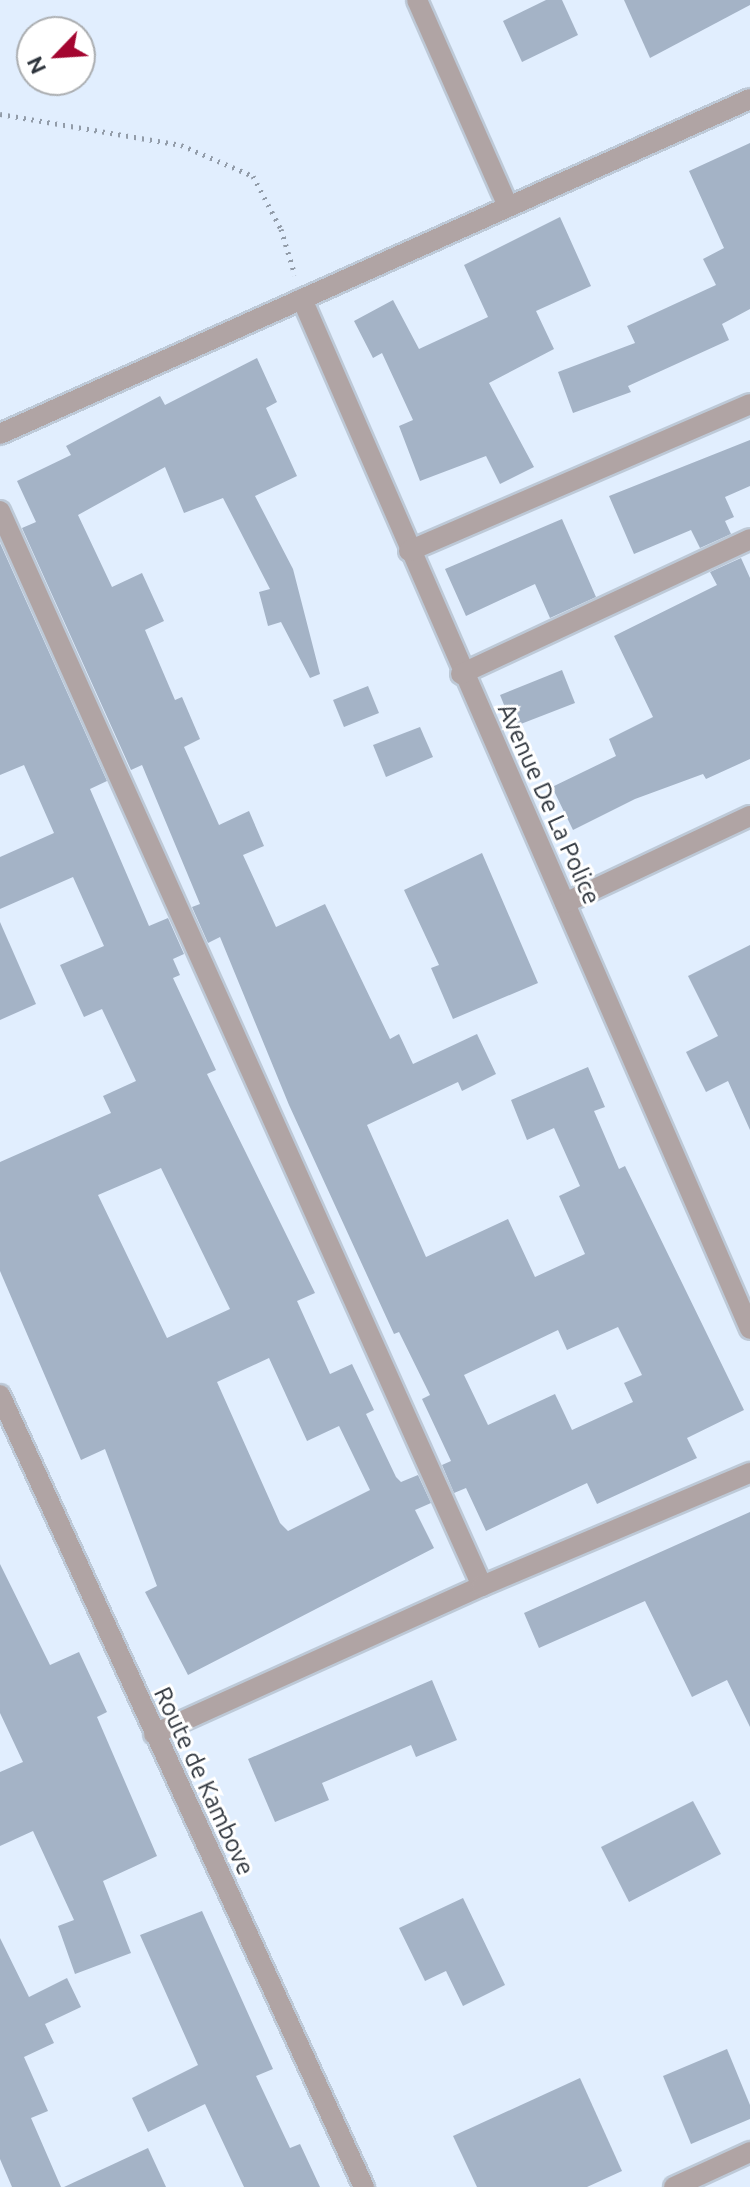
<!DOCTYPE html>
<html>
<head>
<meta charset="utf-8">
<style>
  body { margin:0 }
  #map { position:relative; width:750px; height:2187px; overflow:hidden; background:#e1eefe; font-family:Ubuntu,sans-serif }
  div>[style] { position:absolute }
  .building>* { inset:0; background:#a4b3c6 }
  .path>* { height:5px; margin-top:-2.5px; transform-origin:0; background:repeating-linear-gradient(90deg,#929ca9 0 2px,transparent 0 8px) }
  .roads { filter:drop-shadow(2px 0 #bdc9d7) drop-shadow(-2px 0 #bdc9d7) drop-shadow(0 2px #bdc9d7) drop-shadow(0 -2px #bdc9d7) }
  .minor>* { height:20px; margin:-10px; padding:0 10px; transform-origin:10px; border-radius:10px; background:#b0a4a4 }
  .tertiary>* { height:20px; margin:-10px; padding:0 10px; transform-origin:10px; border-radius:10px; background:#b0a4a4 }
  span { translate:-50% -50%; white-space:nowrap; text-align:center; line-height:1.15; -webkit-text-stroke:6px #fff; paint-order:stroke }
  .street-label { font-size:24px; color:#2e343c }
  .north { position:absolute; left:16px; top:16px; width:80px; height:80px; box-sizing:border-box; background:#fff; border:2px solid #abaeb1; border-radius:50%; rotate:245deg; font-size:22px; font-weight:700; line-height:32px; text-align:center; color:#2e343c }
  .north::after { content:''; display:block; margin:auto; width:28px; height:36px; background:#a40630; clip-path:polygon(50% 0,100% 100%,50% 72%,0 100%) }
</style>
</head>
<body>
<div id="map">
  <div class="building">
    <i style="clip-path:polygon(546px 0,562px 0,578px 35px,522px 62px,503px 21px)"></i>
    <i style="clip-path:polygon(624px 0,750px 0,750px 5px,650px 58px)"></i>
    <i style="clip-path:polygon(750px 143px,750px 309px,722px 324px,729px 340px,628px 386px,631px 392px,573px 413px,558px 372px,635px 343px,627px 326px,716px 285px,703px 259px,724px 248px,689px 171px)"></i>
    <i style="clip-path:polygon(560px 217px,591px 286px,536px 311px,554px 349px,489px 383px,534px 467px,500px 484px,486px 456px,420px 481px,399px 426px,413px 420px,382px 353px,373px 358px,354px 321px,393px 300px,419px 349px,488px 317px,464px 265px)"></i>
    <i style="clip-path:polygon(evenodd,257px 358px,277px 402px,266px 408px,297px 476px,255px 496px,293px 569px,320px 674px,310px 678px,281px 622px,268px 626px,259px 592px,270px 589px,223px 498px,184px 513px,165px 467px,78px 515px,112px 587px,142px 573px,164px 621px,145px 630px,175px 700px,182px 697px,200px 739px,184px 747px,219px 825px,249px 811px,264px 846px,243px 855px,276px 927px,325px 904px,390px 1039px,399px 1034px,413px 1064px,477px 1034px,496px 1074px,462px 1091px,458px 1082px,367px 1125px,426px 1257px,508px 1219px,535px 1277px,585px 1254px,559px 1196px,580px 1186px,554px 1128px,527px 1140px,511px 1100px,588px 1067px,605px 1107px,594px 1111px,619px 1169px,625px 1166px,744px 1410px,687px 1438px,697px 1458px,597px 1504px,587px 1483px,486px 1531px,466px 1488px,454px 1493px,442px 1465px,451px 1461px,422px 1399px,430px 1395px,399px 1332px,394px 1334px,289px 1105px,220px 937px,208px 943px,192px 907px,200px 904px,142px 765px,131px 770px,22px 528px,36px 522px,17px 481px,71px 455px,66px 446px,160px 396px,165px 405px,257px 358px,618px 1327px,642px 1375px,624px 1383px,633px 1402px,572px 1430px,555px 1394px,488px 1425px,464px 1375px,558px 1330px,567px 1350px,618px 1327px)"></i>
    <i style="clip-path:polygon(750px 440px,750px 486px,725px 497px,734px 517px,725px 521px,731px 534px,700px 548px,691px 530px,634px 554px,609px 496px)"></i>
    <i style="clip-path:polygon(562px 519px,596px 597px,550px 618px,535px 584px,466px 616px,445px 569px)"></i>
    <i style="clip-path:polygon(evenodd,0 543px,107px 781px,90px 789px,149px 926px,168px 918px,184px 954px,173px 959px,180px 975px,173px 978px,216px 1070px,207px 1074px,315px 1293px,297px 1301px,330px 1374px,352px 1364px,374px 1410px,366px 1414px,396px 1477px,401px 1482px,418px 1475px,431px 1503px,415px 1510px,434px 1548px,188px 1675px,145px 1592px,157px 1586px,105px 1449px,81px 1460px,0 1271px,0 1162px,111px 1113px,103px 1096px,136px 1081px,102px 1009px,84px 1017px,60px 965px,104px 946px,73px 877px,0 909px,0 857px,54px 833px,24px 765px,0 775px,0 543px,161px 1168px,230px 1309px,167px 1338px,98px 1195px,161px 1168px,0 543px,269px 1358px,307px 1441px,339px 1426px,370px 1490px,288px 1531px,280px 1523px,217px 1382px,269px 1358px)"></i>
    <i style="clip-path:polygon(741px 558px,750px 578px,750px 759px,706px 779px,703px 774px,635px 799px,573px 830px,552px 787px,616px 756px,609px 739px,653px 717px,614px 636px,717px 585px,710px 572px)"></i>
    <i style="clip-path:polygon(562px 670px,575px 703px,513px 727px,500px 695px)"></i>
    <i style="clip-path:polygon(368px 686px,379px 713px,344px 727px,333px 700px)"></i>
    <i style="clip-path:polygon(420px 727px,433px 757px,386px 777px,373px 745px)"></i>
    <i style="clip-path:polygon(482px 853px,538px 983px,453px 1019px,431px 968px,439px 965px,404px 890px)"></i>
    <i style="clip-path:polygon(0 922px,36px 1004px,0 1020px)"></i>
    <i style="clip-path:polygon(750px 945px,750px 1130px,728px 1081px,706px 1092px,686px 1052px,718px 1036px,688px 976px)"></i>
    <i style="clip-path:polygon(750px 1512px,750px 1727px,727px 1680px,692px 1697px,645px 1601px,539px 1648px,524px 1613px)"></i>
    <i style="clip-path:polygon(0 1564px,50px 1665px,79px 1652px,107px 1712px,97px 1717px,157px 1856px,103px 1881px,131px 1953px,75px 1974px,58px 1926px,74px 1920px,33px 1831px,0 1846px,0 1772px,23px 1762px,0 1713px)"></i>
    <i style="clip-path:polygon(432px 1680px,457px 1740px,416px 1757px,411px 1745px,322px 1783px,329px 1800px,275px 1822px,248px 1759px)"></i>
    <i style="clip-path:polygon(693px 1801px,721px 1854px,629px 1902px,601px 1847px)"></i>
    <i style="clip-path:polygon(463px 1898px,505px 1985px,463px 2006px,446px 1971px,425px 1981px,399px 1928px)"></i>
    <i style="clip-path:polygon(202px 1911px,273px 2069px,256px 2076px,290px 2148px,300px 2144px,320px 2187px,244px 2187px,205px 2104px,148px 2132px,132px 2098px,198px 2065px,140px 1935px)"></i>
    <i style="clip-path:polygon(0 1938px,29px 1997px,67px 1978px,81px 2007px,45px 2024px,54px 2043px,24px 2057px,48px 2111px,31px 2118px,61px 2187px,12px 2187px,0 2159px)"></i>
    <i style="clip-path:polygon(727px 2049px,750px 2105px,750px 2119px,691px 2144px,663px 2076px)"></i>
    <i style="clip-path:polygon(580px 2078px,622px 2171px,587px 2187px,477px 2187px,453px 2136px)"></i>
    <i style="clip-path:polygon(148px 2148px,166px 2187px,64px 2187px)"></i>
  </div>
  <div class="path">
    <i style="left:0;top:114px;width:184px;rotate:9.7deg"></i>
    <i style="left:181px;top:145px;width:78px;rotate:23.3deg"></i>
    <i style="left:253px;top:176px;width:60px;rotate:62.2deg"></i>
    <i style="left:281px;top:229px;width:48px;rotate:73.1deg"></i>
  </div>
  <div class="roads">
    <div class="minor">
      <i style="left:417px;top:0;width:225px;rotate:66.2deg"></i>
      <i style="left:302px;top:299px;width:1123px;rotate:66.49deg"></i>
      <i style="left:0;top:434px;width:821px;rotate:-24.07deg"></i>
      <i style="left:0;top:511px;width:1178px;rotate:65.85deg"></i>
      <i style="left:409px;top:551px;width:371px;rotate:-23.3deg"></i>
      <i style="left:461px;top:674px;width:319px;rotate:-25deg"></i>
      <i style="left:565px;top:903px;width:204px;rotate:-25.2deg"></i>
      <i style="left:154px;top:1734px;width:360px;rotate:-24.3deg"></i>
      <i style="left:482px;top:1586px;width:291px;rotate:-22.9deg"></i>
      <i style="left:674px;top:2187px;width:84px;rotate:-24.7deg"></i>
    </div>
    <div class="tertiary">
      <i style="left:0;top:1395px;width:872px;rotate:65.32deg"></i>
    </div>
  </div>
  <div class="street-label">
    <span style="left:549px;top:804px;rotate:66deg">Avenue De La Police</span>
    <span style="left:204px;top:1781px;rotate:65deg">Route de Kambove</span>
  </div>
  <div class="north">N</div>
</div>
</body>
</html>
